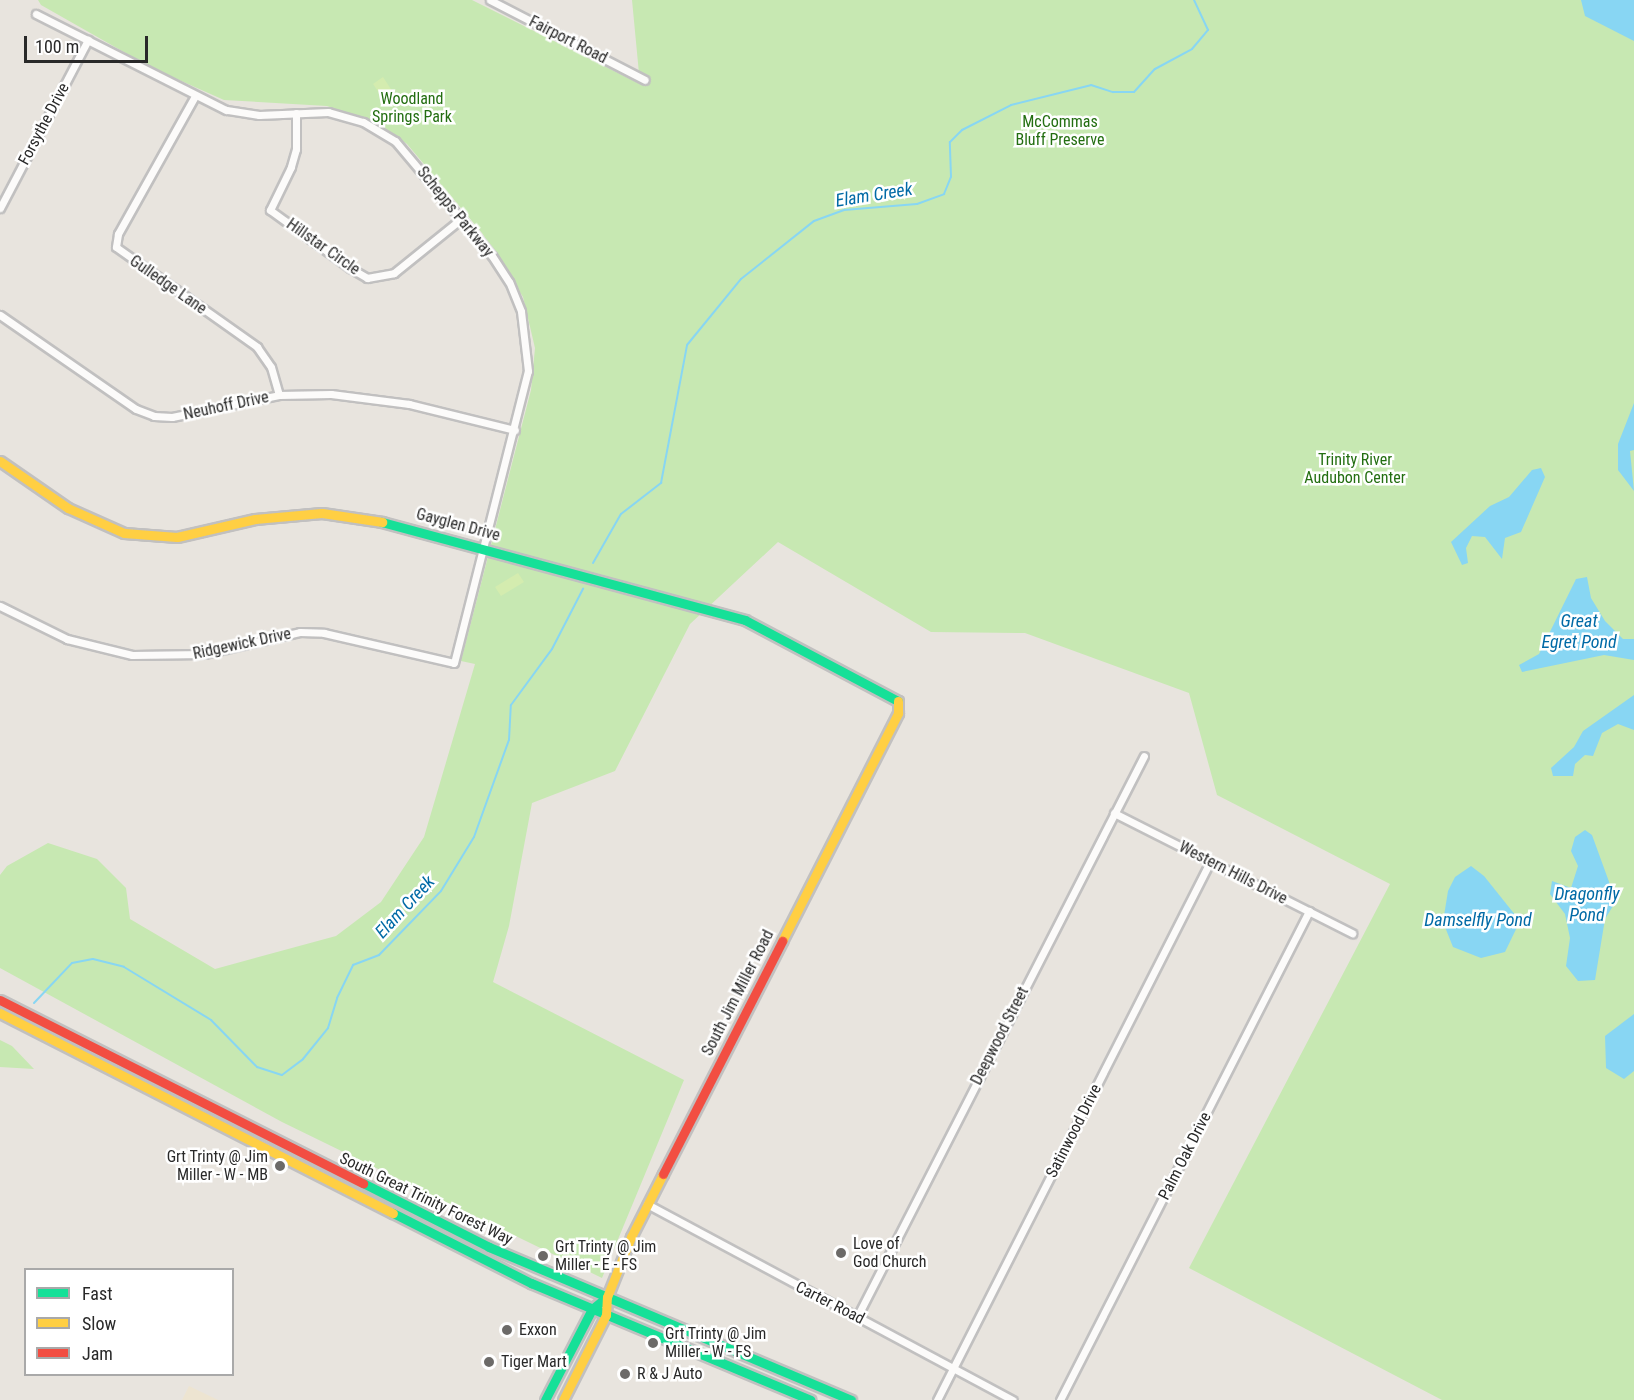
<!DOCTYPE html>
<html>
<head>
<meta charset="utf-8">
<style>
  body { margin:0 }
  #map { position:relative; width:1634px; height:1400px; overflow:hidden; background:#e8e4de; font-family:"Roboto Condensed",sans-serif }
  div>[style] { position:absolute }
  .education>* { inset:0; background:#ede4d1 }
  .green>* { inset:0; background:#c7e8b2 }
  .pitch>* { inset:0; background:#d4ecaf }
  .water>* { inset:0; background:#88d6f3 }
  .stream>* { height:2px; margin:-1px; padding:0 1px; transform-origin:1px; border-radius:1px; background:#88d6f3 }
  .roads { filter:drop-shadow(2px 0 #c1c0c0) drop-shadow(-2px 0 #c1c0c0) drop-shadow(0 2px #c1c0c0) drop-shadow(0 -2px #c1c0c0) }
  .street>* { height:7px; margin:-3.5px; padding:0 3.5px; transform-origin:3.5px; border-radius:3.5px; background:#fcfbfa }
  .fast>* { height:9px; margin:-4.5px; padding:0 4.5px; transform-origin:4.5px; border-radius:4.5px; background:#16e098 }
  .slow>* { height:9px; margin:-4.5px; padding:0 4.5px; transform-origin:4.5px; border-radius:4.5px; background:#ffcf43 }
  .jam>* { height:9px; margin:-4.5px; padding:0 4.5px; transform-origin:4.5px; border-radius:4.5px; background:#f24e42 }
  .dots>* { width:16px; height:16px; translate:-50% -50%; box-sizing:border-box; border:3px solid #fff; border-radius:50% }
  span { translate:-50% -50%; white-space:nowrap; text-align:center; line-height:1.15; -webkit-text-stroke:5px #fff; paint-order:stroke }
  .street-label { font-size:16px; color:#292929 }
  .park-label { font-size:16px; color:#236e11 }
  .poi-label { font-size:16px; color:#292929 }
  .right { translate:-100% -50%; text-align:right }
  .left { translate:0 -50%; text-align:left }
  .water-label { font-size:18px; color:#006aa6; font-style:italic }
  .legend { position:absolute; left:24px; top:1268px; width:210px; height:108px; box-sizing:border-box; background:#fff; border:2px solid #a9a9a9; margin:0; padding:8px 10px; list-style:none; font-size:18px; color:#292929 }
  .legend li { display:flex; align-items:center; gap:12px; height:30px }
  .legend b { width:30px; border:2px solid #a9a9a9 }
  .scale { position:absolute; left:24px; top:36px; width:124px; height:27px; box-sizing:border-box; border:3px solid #292929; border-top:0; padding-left:8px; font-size:18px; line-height:21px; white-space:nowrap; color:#292929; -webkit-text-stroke:4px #fff; paint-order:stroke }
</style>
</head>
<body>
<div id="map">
  <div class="education">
    <i style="clip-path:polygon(189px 1386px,218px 1400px,182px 1400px)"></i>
  </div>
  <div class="green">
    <i style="clip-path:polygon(38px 0,472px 0,640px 84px,632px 0,1634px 0,1634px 1400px,1442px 1400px,1189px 1268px,1390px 884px,1217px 795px,1189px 693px,1025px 633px,931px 632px,778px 542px,690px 624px,615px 771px,532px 803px,509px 926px,493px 982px,684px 1080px,602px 1278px,282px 1122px,0 968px,0 875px,7px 866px,48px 843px,97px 859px,126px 888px,130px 919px,215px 969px,336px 936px,381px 902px,424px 837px,475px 664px,461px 661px,531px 390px,535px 348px,523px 297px,482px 233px,407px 144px,381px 125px,327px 106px,224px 100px,152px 68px,41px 5px)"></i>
    <i style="clip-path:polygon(0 1040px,12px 1046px,34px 1069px,0 1067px)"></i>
  </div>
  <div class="pitch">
    <i style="clip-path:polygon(383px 77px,396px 97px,386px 103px,373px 84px)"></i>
    <i style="clip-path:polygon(518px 573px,524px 582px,501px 596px,495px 587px)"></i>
  </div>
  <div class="water">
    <i style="clip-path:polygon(1581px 0,1634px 0,1634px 41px,1585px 16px)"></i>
    <i style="clip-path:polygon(1634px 403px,1634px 450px,1630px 451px,1634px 491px,1618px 470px,1618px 444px)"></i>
    <i style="clip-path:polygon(1541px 468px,1545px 477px,1521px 532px,1505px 538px,1502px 559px,1485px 537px,1472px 536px,1466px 548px,1468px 563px,1462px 565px,1451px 542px,1490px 506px,1509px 497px,1532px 470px)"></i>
    <i style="clip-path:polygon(1587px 577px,1591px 598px,1605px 621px,1623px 639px,1634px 639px,1634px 660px,1604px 655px,1522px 672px,1519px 665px,1539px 654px,1576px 579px)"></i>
    <i style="clip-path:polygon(1634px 695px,1634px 730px,1618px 724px,1602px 733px,1593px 756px,1585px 755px,1575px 764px,1573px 776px,1553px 776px,1551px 768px,1574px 747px,1583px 731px)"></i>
    <i style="clip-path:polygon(1585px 830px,1592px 835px,1616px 901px,1605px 919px,1595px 980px,1578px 981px,1566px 966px,1570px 938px,1565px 914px,1550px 894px,1552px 881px,1571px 888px,1578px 866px,1571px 851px,1575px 837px)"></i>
    <i style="clip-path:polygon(1471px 866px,1484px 876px,1520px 921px,1505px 952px,1481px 958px,1453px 947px,1443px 922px,1448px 891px,1455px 877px)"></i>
    <i style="clip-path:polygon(1634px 1014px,1634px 1071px,1624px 1079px,1606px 1068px,1605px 1036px)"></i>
  </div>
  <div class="stream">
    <i style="left:593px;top:563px;width:56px;rotate:-60.3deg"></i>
    <i style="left:621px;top:514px;width:51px;rotate:-37.8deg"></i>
    <i style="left:661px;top:483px;width:140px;rotate:-79.3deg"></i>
    <i style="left:687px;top:345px;width:85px;rotate:-50.7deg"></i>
    <i style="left:741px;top:279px;width:93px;rotate:-38.5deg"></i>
    <i style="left:814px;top:221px;width:32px;rotate:-20deg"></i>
    <i style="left:844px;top:210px;width:73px;rotate:-4.7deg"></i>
    <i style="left:917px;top:204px;width:29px;rotate:-20deg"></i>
    <i style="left:944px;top:194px;width:18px;rotate:-68deg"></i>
    <i style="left:951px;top:177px;width:35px;rotate:-92deg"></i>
    <i style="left:950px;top:142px;width:17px;rotate:-45deg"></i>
    <i style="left:962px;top:130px;width:55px;rotate:-27deg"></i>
    <i style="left:1011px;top:105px;width:82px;rotate:-14deg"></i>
    <i style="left:1091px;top:85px;width:23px;rotate:18deg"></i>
    <i style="left:1113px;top:92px;width:21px"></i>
    <i style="left:1134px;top:92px;width:31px;rotate:-48deg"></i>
    <i style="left:1155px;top:69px;width:42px;rotate:-28.4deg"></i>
    <i style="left:1192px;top:49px;width:25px;rotate:-50deg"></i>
    <i style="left:1208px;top:30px;width:33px;rotate:-115deg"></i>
    <i style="left:34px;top:1003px;width:55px;rotate:-46.5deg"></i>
    <i style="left:72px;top:963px;width:21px;rotate:-11deg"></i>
    <i style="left:93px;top:959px;width:32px;rotate:14deg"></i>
    <i style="left:124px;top:967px;width:102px;rotate:31.3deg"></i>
    <i style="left:211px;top:1020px;width:66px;rotate:45.6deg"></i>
    <i style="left:257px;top:1067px;width:26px;rotate:18deg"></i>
    <i style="left:282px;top:1075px;width:26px;rotate:-37deg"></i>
    <i style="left:303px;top:1059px;width:40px;rotate:-51deg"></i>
    <i style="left:328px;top:1028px;width:31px;rotate:-73deg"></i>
    <i style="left:337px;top:998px;width:37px;rotate:-64deg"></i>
    <i style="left:353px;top:965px;width:28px;rotate:-21deg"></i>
    <i style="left:379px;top:955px;width:89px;rotate:-45.9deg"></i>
    <i style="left:441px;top:891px;width:63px;rotate:-58.6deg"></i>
    <i style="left:474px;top:837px;width:103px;rotate:-70.2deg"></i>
    <i style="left:509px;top:740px;width:35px;rotate:-87deg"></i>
    <i style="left:511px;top:705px;width:69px;rotate:-53.8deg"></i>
    <i style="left:552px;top:649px;width:68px;rotate:-62.7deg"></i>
  </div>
  <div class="roads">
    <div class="street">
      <i style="left:490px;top:0;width:174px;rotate:27.3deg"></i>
      <i style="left:195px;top:96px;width:158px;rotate:119.2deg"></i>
      <i style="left:118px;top:234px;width:13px;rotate:99deg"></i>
      <i style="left:116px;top:247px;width:173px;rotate:35.3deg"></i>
      <i style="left:257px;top:347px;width:24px;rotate:55deg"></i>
      <i style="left:271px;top:367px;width:29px;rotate:74deg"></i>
      <i style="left:296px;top:113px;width:36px;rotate:90deg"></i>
      <i style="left:296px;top:149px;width:19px;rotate:106deg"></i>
      <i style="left:291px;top:167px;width:48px;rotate:116deg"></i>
      <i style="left:270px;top:210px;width:99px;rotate:35.9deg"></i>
      <i style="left:350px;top:268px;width:20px;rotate:30deg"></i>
      <i style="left:367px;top:278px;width:27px;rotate:-10deg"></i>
      <i style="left:394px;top:273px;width:86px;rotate:-38.9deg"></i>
      <i style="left:0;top:208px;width:190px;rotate:-62.4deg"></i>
      <i style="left:0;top:315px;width:165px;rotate:34.7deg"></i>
      <i style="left:136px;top:409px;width:19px;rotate:21deg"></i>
      <i style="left:154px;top:416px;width:18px;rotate:3deg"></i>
      <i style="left:172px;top:417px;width:109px;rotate:-11.6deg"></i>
      <i style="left:279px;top:395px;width:52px;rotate:-1.1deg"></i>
      <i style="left:331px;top:394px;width:79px;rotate:7.3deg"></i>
      <i style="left:409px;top:404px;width:109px;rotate:13.8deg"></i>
      <i style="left:0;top:606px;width:75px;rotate:26.2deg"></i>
      <i style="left:67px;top:639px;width:67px;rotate:13.8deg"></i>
      <i style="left:132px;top:655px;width:72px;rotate:-0.8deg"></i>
      <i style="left:204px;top:654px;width:98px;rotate:-12.9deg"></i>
      <i style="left:300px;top:632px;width:24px;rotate:2deg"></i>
      <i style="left:324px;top:633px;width:133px;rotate:13deg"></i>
      <i style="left:454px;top:663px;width:301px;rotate:-75.8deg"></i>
      <i style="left:528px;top:371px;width:60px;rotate:-96.7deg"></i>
      <i style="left:521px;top:311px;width:31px;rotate:-112deg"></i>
      <i style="left:509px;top:282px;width:31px;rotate:-123deg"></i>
      <i style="left:492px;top:256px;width:150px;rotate:-130.1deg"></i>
      <i style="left:395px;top:141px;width:37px;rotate:-149deg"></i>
      <i style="left:363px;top:122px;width:36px;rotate:-164deg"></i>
      <i style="left:328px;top:112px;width:69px;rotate:177.5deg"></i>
      <i style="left:259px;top:115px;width:33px;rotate:-171deg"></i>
      <i style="left:226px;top:110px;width:213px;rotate:-153.2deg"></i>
      <i style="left:1114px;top:813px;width:267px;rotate:26.8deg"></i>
      <i style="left:647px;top:1204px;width:415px;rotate:28.2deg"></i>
      <i style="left:857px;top:1317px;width:630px;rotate:-62.91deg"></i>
      <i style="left:937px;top:1400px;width:603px;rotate:-63.1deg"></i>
      <i style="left:1060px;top:1400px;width:549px;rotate:-63.01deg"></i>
    </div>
    <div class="fast">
      <i style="left:382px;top:522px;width:376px;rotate:15.1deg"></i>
      <i style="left:745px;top:620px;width:173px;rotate:27.9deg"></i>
      <i style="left:363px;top:1183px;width:141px;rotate:26.9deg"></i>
      <i style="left:489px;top:1247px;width:393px;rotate:22.9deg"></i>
      <i style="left:393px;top:1213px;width:155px;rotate:26.9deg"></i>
      <i style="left:531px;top:1283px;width:303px;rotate:22.7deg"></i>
      <i style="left:545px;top:1400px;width:102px;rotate:-62.7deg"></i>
      <i style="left:592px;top:1309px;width:19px;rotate:-39deg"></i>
    </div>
    <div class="slow">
      <i style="left:0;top:461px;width:83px;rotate:34.7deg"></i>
      <i style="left:68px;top:508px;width:61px;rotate:24.1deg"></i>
      <i style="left:124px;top:533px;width:53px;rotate:4.3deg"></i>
      <i style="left:177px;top:537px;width:80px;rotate:-13deg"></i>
      <i style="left:255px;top:519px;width:67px;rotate:-5.1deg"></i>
      <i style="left:322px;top:513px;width:61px;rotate:8.5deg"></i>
      <i style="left:782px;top:941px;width:256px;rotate:-63deg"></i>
      <i style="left:898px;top:713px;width:12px;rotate:-90deg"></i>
      <i style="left:0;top:1013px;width:441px;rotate:27deg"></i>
      <i style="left:563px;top:1400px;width:95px;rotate:-63.2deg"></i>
      <i style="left:606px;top:1315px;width:18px;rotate:-87deg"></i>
      <i style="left:607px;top:1297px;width:65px;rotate:-68.2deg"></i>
      <i style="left:631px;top:1237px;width:71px;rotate:-63.1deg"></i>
    </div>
    <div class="jam">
      <i style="left:0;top:1000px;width:407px;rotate:26.8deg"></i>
      <i style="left:663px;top:1174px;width:262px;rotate:-62.9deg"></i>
    </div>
  </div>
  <div class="dots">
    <i style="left:280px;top:1166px;background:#6c6a68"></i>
    <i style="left:841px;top:1253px;background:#6c6a68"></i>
    <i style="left:543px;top:1256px;background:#6c6a68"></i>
    <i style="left:507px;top:1330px;background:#6c6a68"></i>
    <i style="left:653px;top:1343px;background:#6c6a68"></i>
    <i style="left:489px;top:1362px;background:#6c6a68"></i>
    <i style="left:625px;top:1374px;background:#6c6a68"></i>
  </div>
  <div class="street-label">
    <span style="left:568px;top:40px;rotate:27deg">Fairport Road</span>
    <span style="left:44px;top:124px;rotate:-62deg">Forsythe Drive</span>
    <span style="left:455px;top:212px;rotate:51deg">Schepps Parkway</span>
    <span style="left:323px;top:247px;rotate:35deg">Hillstar Circle</span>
    <span style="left:168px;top:285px;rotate:35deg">Gulledge Lane</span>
    <span style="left:226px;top:406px;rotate:-12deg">Neuhoff Drive</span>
    <span style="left:458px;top:525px;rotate:15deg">Gayglen Drive</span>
    <span style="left:242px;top:644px;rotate:-12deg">Ridgewick Drive</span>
    <span style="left:1233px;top:873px;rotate:27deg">Western Hills Drive</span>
    <span style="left:738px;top:993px;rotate:-63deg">South Jim Miller Road</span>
    <span style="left:1000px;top:1036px;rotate:-63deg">Deepwood Street</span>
    <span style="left:1074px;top:1131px;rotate:-63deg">Satinwood Drive</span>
    <span style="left:1185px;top:1156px;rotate:-63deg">Palm Oak Drive</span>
    <span style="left:426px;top:1199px;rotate:26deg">South Great Trinity Forest Way</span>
    <span style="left:830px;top:1303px;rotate:27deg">Carter Road</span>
  </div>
  <div class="park-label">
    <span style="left:412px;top:108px">Woodland<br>Springs Park</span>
    <span style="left:1060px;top:131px">McCommas<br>Bluff Preserve</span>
    <span style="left:1355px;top:469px">Trinity River<br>Audubon Center</span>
  </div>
  <div class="poi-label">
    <span class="right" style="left:268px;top:1166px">Grt Trinty @ Jim<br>Miller - W - MB</span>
    <span class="left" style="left:853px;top:1253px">Love of<br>God Church</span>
    <span class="left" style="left:555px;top:1256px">Grt Trinty @ Jim<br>Miller - E - FS</span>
    <span class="left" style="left:519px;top:1330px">Exxon</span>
    <span class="left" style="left:665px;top:1343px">Grt Trinty @ Jim<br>Miller - W - FS</span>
    <span class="left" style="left:501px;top:1362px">Tiger Mart</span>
    <span class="left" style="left:637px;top:1374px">R &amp; J Auto</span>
  </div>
  <div class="water-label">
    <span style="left:874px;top:195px;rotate:-9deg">Elam Creek</span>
    <span style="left:1579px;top:632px">Great<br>Egret Pond</span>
    <span style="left:1587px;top:905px">Dragonfly<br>Pond</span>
    <span style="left:405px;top:907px;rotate:-47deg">Elam Creek</span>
    <span style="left:1478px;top:920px">Damselfly Pond</span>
  </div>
  <ul class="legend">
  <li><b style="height:8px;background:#16e098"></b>Fast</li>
  <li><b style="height:8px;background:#ffcf43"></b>Slow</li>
  <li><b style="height:8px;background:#f24e42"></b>Jam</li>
  </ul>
  <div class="scale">100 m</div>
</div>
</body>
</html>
